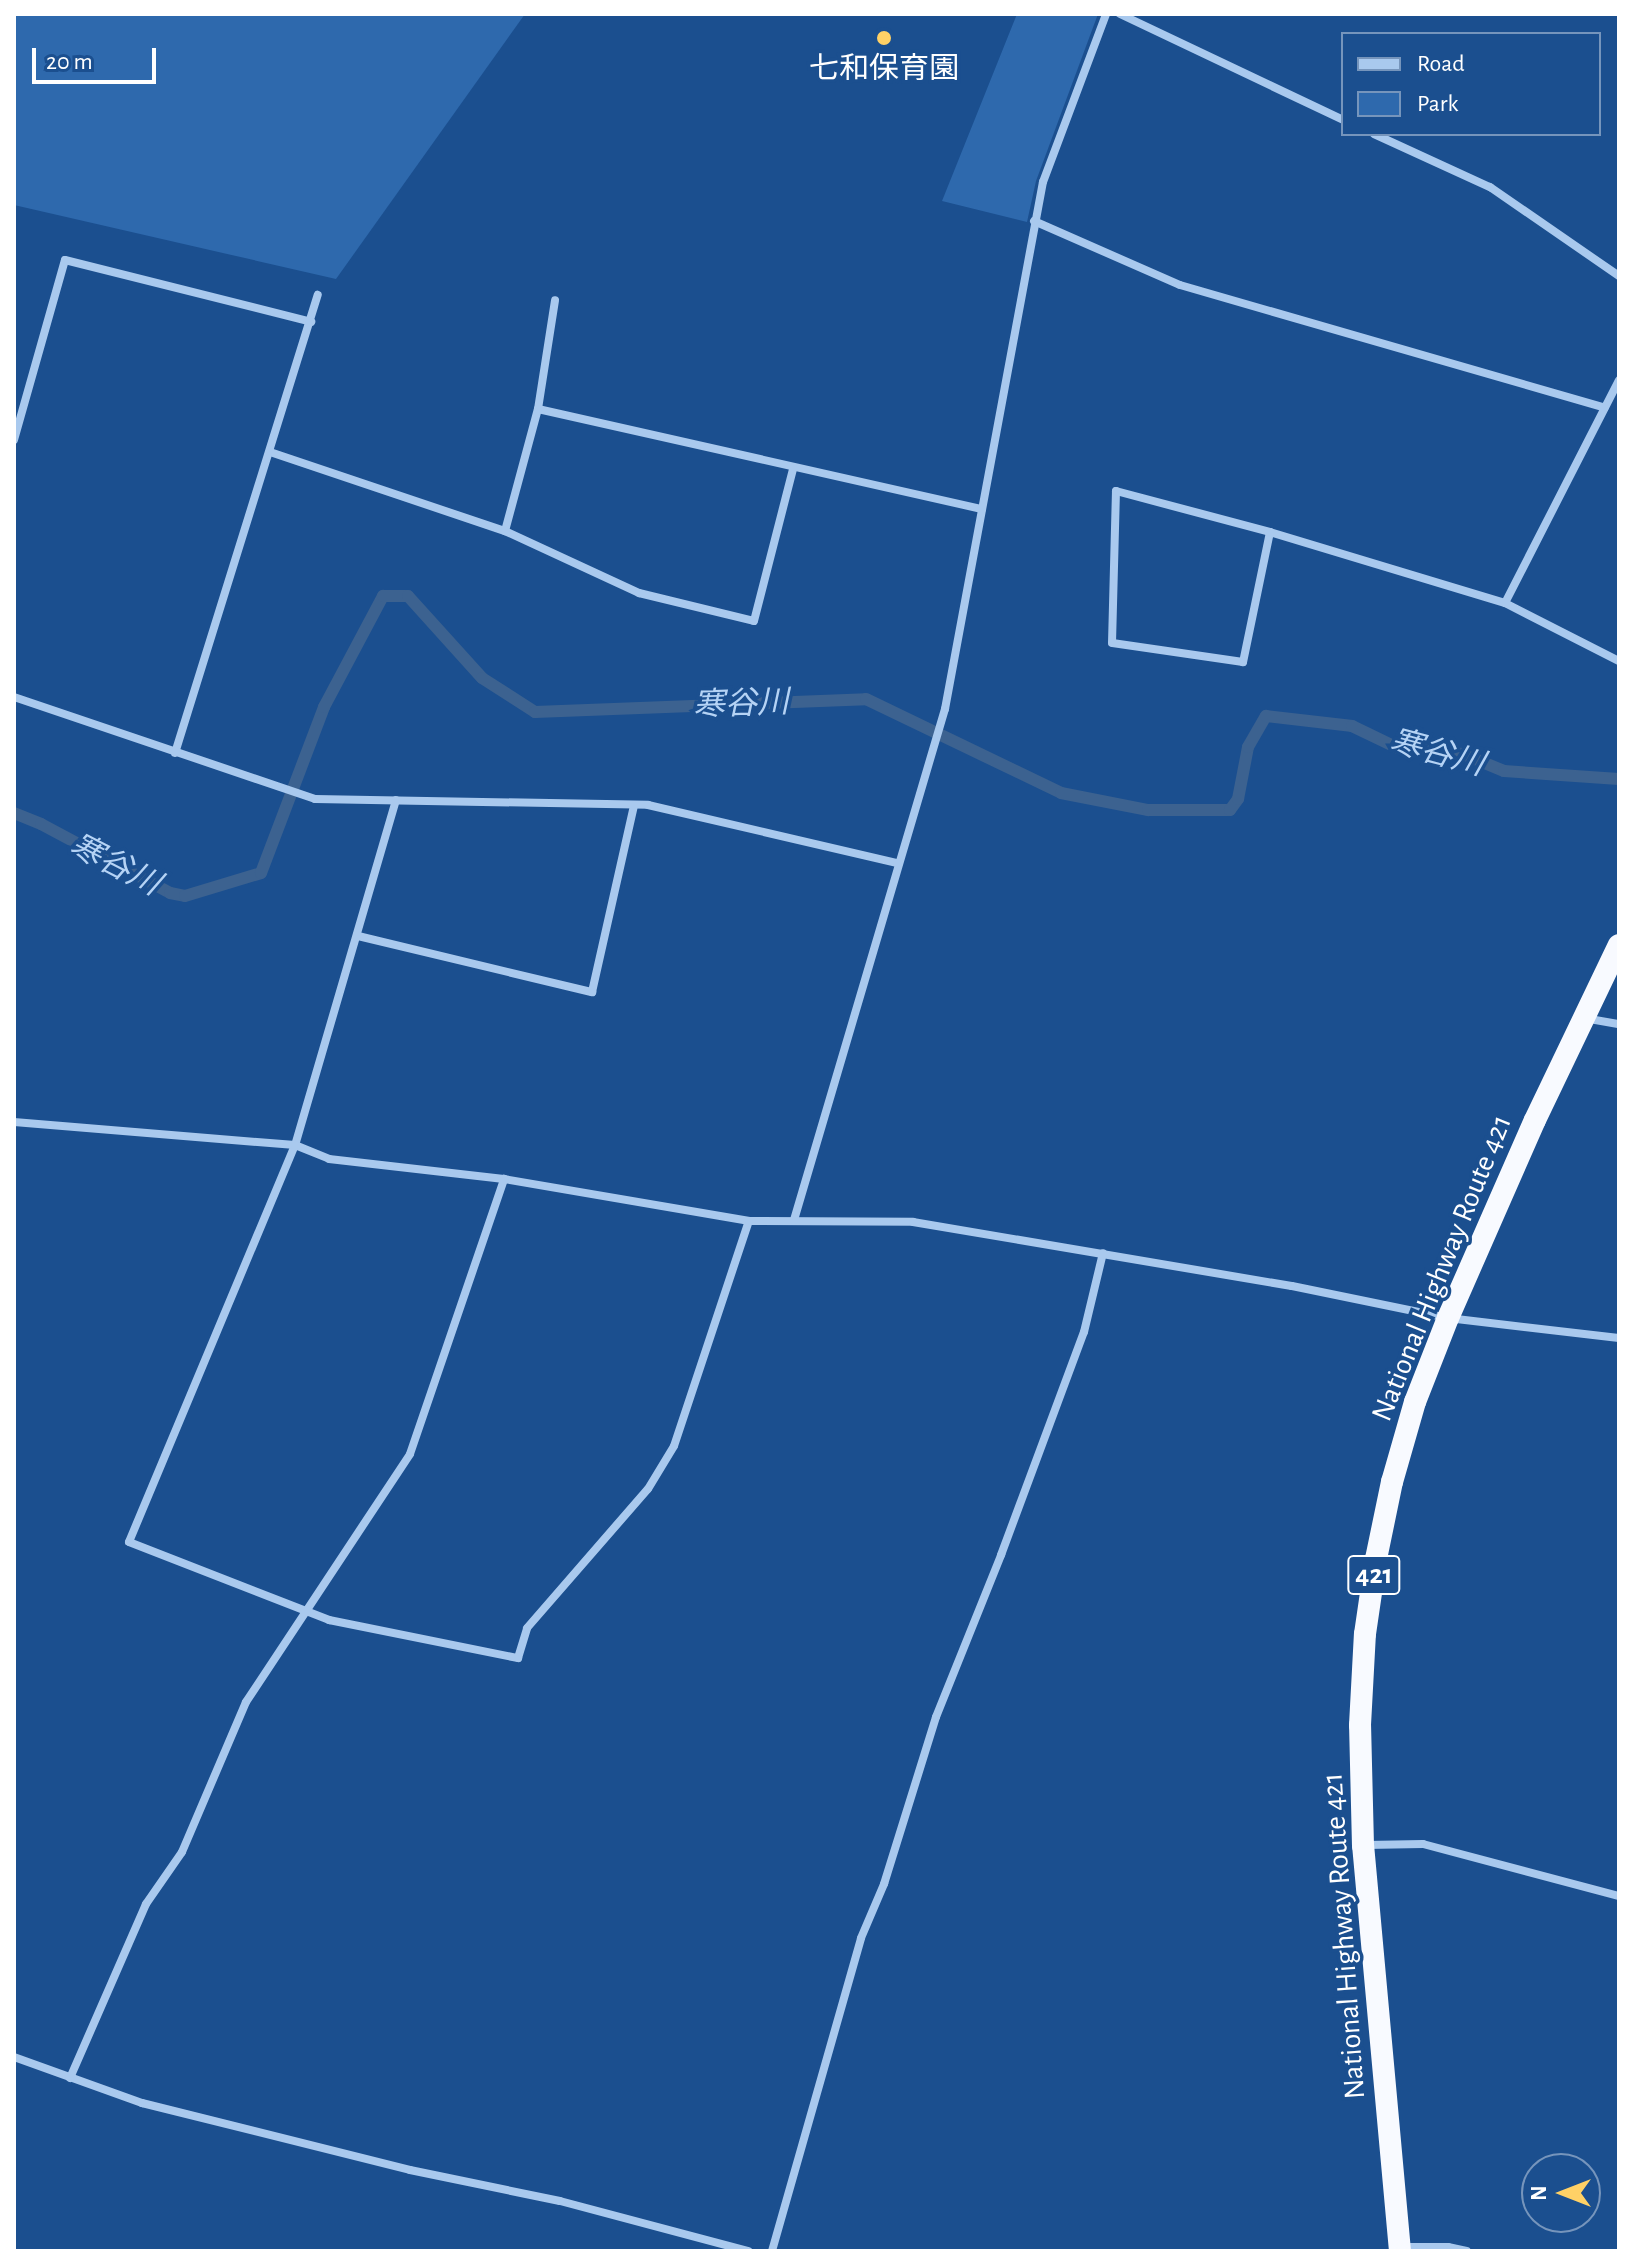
<!DOCTYPE html>
<html>
<head>
<meta charset="utf-8">
<style>
  body { margin:0 }
  #map { position:relative; width:1633px; height:2265px; overflow:hidden; background:#1b4f8f; font-family:"Alegreya Sans","Noto Sans JP",sans-serif }
  div>[style] { position:absolute }
  .green>* { inset:0; background:#2e69ad }
  .stream>* { height:12px; margin:-6px; padding:0 6px; transform-origin:6px; border-radius:6px; background:#3c6290 }
  .minor>* { height:8px; margin:-4px; padding:0 4px; transform-origin:4px; border-radius:4px; background:#a9c9ee }
  .trunk>* { height:22px; margin:-11px; padding:0 11px; transform-origin:11px; border-radius:11px; background:#f8faff }
  .dots>* { width:22px; height:22px; translate:-50% -50%; box-sizing:border-box; border:4px solid #1b4f8f; border-radius:50% }
  span { translate:-50% -50%; white-space:nowrap; text-align:center; line-height:1.15; -webkit-text-stroke:7px #1b4f8f; paint-order:stroke }
  .shield-label span { padding:2px 6px; background:#1b4f8f; border:2px solid; border-radius:6px; -webkit-text-stroke-width:0 }
  .shield-label { font-size:28px; color:#fff; font-weight:700 }
  .poi-label { font-size:30px; color:#fff }
  .street-label { font-size:30px; color:#fff }
  .water-label { font-size:32px; color:#b5d3f5; font-style:italic }
  .frame { position:absolute; inset:0; border:16px solid #fff; pointer-events:none }
  .legend { position:absolute; left:1341px; top:32px; width:260px; height:104px; box-sizing:border-box; background:#1b4f8f; border:2px solid #7695bc; margin:0; padding:10px 14px; list-style:none; font-size:24px; color:#fff }
  .legend li { display:flex; align-items:center; gap:16px; height:40px }
  .legend b { width:40px; border:2px solid #7695bc }
  .north { position:absolute; left:1521px; top:2153px; width:80px; height:80px; box-sizing:border-box; background:#1b4f8f; border:2px solid #7695bc; border-radius:50%; rotate:270deg; font-size:22px; font-weight:700; line-height:32px; text-align:center; color:#fff }
  .north::after { content:''; display:block; margin:auto; width:28px; height:36px; background:#ffd166; clip-path:polygon(50% 0,100% 100%,50% 72%,0 100%) }
  .scale { position:absolute; left:32px; top:48px; width:124px; height:36px; box-sizing:border-box; border:4px solid #fff; border-top:0; padding-left:10px; font-size:24px; line-height:28px; white-space:nowrap; color:#fff; -webkit-text-stroke:6px #1b4f8f; paint-order:stroke }
</style>
</head>
<body>
<div id="map">
  <div class="green">
    <i style="clip-path:polygon(14px 14px,525px 14px,336px 279px,14px 205px)"></i>
    <i style="clip-path:polygon(1017px 14px,1098px 14px,1036px 181px,1027px 222px,942px 201px)"></i>
  </div>
  <div class="stream">
    <i style="left:14px;top:813px;width:29px;rotate:22deg"></i>
    <i style="left:41px;top:824px;width:146px;rotate:28.1deg"></i>
    <i style="left:170px;top:893px;width:15px;rotate:11deg"></i>
    <i style="left:185px;top:896px;width:79px;rotate:-16.8deg"></i>
    <i style="left:261px;top:873px;width:178px;rotate:-69.2deg"></i>
    <i style="left:324px;top:707px;width:126px;rotate:-62deg"></i>
    <i style="left:383px;top:596px;width:25px"></i>
    <i style="left:408px;top:596px;width:110px;rotate:47.9deg"></i>
    <i style="left:482px;top:678px;width:63px;rotate:32.7deg"></i>
    <i style="left:535px;top:712px;width:331px;rotate:-2.2deg"></i>
    <i style="left:866px;top:699px;width:216px;rotate:25.7deg"></i>
    <i style="left:1061px;top:793px;width:89px;rotate:11.1deg"></i>
    <i style="left:1148px;top:810px;width:82px"></i>
    <i style="left:1230px;top:810px;width:14px;rotate:-54deg"></i>
    <i style="left:1238px;top:799px;width:53px;rotate:-79.1deg"></i>
    <i style="left:1248px;top:747px;width:36px;rotate:-60deg"></i>
    <i style="left:1266px;top:716px;width:87px;rotate:6.6deg"></i>
    <i style="left:1352px;top:726px;width:51px;rotate:25.6deg"></i>
    <i style="left:1398px;top:748px;width:65px;rotate:5.3deg"></i>
    <i style="left:1463px;top:754px;width:44px;rotate:22.5deg"></i>
    <i style="left:1504px;top:771px;width:115px;rotate:4deg"></i>
  </div>
  <div class="minor">
    <i style="left:1120px;top:14px;width:247px;rotate:25.4deg"></i>
    <i style="left:1374px;top:134px;width:128px;rotate:24.6deg"></i>
    <i style="left:1490px;top:187px;width:157px;rotate:34.6deg"></i>
    <i style="left:1034px;top:221px;width:159px;rotate:23.7deg"></i>
    <i style="left:1180px;top:285px;width:442px;rotate:16.1deg"></i>
    <i style="left:538px;top:409px;width:455px;rotate:12.7deg"></i>
    <i style="left:14px;top:440px;width:187px;rotate:-74.2deg"></i>
    <i style="left:65px;top:260px;width:254px;rotate:14.1deg"></i>
    <i style="left:270px;top:452px;width:248px;rotate:18.6deg"></i>
    <i style="left:505px;top:531px;width:148px;rotate:24.8deg"></i>
    <i style="left:639px;top:593px;width:118px;rotate:13.7deg"></i>
    <i style="left:754px;top:621px;width:157px;rotate:-75.6deg"></i>
    <i style="left:505px;top:531px;width:126px;rotate:-74.9deg"></i>
    <i style="left:538px;top:409px;width:110px;rotate:-81.1deg"></i>
    <i style="left:1270px;top:532px;width:133px;rotate:101.7deg"></i>
    <i style="left:1243px;top:662px;width:132px;rotate:-171.7deg"></i>
    <i style="left:1112px;top:643px;width:152px;rotate:-88.5deg"></i>
    <i style="left:1116px;top:491px;width:159px;rotate:14.9deg"></i>
    <i style="left:1270px;top:532px;width:245px;rotate:16.8deg"></i>
    <i style="left:1505px;top:603px;width:128px;rotate:27deg"></i>
    <i style="left:1505px;top:603px;width:250px;rotate:-62.9deg"></i>
    <i style="left:14px;top:697px;width:318px;rotate:18.7deg"></i>
    <i style="left:315px;top:799px;width:333px;rotate:1deg"></i>
    <i style="left:648px;top:805px;width:256px;rotate:13.1deg"></i>
    <i style="left:175px;top:753px;width:480px;rotate:-72.7deg"></i>
    <i style="left:396px;top:800px;width:359px;rotate:106.3deg"></i>
    <i style="left:295px;top:1145px;width:430px;rotate:112.7deg"></i>
    <i style="left:129px;top:1542px;width:215px;rotate:21.3deg"></i>
    <i style="left:329px;top:1620px;width:193px;rotate:11.4deg"></i>
    <i style="left:518px;top:1658px;width:31px;rotate:-73deg"></i>
    <i style="left:527px;top:1628px;width:184px;rotate:-49deg"></i>
    <i style="left:648px;top:1489px;width:50px;rotate:-58.8deg"></i>
    <i style="left:674px;top:1446px;width:237px;rotate:-71.6deg"></i>
    <i style="left:358px;top:936px;width:241px;rotate:13.5deg"></i>
    <i style="left:592px;top:992px;width:191px;rotate:-77.3deg"></i>
    <i style="left:1584px;top:1018px;width:36px;rotate:10deg"></i>
    <i style="left:14px;top:1122px;width:282px;rotate:4.7deg"></i>
    <i style="left:295px;top:1145px;width:37px;rotate:22deg"></i>
    <i style="left:329px;top:1159px;width:176px;rotate:6.5deg"></i>
    <i style="left:504px;top:1179px;width:249px;rotate:9.7deg"></i>
    <i style="left:749px;top:1221px;width:164px;rotate:0.3deg"></i>
    <i style="left:913px;top:1222px;width:384px;rotate:9.6deg"></i>
    <i style="left:1292px;top:1286px;width:159px;rotate:11.6deg"></i>
    <i style="left:1448px;top:1318px;width:172px;rotate:6.7deg"></i>
    <i style="left:794px;top:1220px;width:533px;rotate:-73.54deg"></i>
    <i style="left:945px;top:709px;width:536px;rotate:-79.47deg"></i>
    <i style="left:1043px;top:182px;width:179px;rotate:-69.4deg"></i>
    <i style="left:1366px;top:1845px;width:57px;rotate:-1deg"></i>
    <i style="left:1423px;top:1844px;width:203px;rotate:14.9deg"></i>
    <i style="left:14px;top:2057px;width:136px;rotate:19.8deg"></i>
    <i style="left:142px;top:2103px;width:276px;rotate:14deg"></i>
    <i style="left:410px;top:2170px;width:153px;rotate:11.7deg"></i>
    <i style="left:560px;top:2201px;width:195px;rotate:14.9deg"></i>
    <i style="left:70px;top:2078px;width:190px;rotate:-66.4deg"></i>
    <i style="left:146px;top:1904px;width:63px;rotate:-55.3deg"></i>
    <i style="left:182px;top:1852px;width:163px;rotate:-66.9deg"></i>
    <i style="left:246px;top:1702px;width:297px;rotate:-56.5deg"></i>
    <i style="left:410px;top:1454px;width:291px;rotate:-71.1deg"></i>
    <i style="left:1400px;top:2247px;width:48px"></i>
    <i style="left:1448px;top:2247px;width:19px;rotate:12deg"></i>
    <i style="left:772px;top:2251px;width:325px;rotate:-74.1deg"></i>
    <i style="left:861px;top:1938px;width:59px;rotate:-66.9deg"></i>
    <i style="left:884px;top:1884px;width:175px;rotate:-72.7deg"></i>
    <i style="left:936px;top:1717px;width:175px;rotate:-68.1deg"></i>
    <i style="left:1001px;top:1555px;width:238px;rotate:-69.6deg"></i>
    <i style="left:1084px;top:1332px;width:81px;rotate:-76.5deg"></i>
  </div>
  <div class="trunk">
    <i style="left:1400px;top:2251px;width:407px;rotate:-95.2deg"></i>
    <i style="left:1363px;top:1846px;width:121px;rotate:-91.4deg"></i>
    <i style="left:1360px;top:1725px;width:91px;rotate:-86.9deg"></i>
    <i style="left:1365px;top:1634px;width:76px;rotate:-81.7deg"></i>
    <i style="left:1376px;top:1559px;width:79px;rotate:-78.3deg"></i>
    <i style="left:1392px;top:1482px;width:83px;rotate:-74deg"></i>
    <i style="left:1415px;top:1402px;width:90px;rotate:-68.6deg"></i>
    <i style="left:1448px;top:1318px;width:216px;rotate:-66.3deg"></i>
    <i style="left:1535px;top:1120px;width:194px;rotate:-64.4deg"></i>
  </div>
  <div class="dots">
    <i style="left:884px;top:38px;background:#ffd166"></i>
  </div>
  <div class="shield-label">
    <span style="left:1374px;top:1575px">421</span>
  </div>
  <div class="poi-label">
    <span style="left:884px;top:69px">七和保育園</span>
  </div>
  <div class="street-label">
    <span style="left:1442px;top:1268px;rotate:-68deg">National Highway Route 421</span>
    <span style="left:1344px;top:1936px;rotate:-94deg">National Highway Route 421</span>
  </div>
  <div class="water-label">
    <span style="left:741px;top:704px;rotate:-2deg">寒谷川</span>
    <span style="left:1437px;top:753px;rotate:15deg">寒谷川</span>
    <span style="left:115px;top:865px;rotate:27deg">寒谷川</span>
  </div>
  <div class="frame"></div>
  <ul class="legend">
  <li><b style="height:10px;background:#a9c9ee"></b>Road</li>
  <li><b style="height:22px;background:#2e69ad"></b>Park</li>
  </ul>
  <div class="north">N</div>
  <div class="scale">20 m</div>
</div>
</body>
</html>
